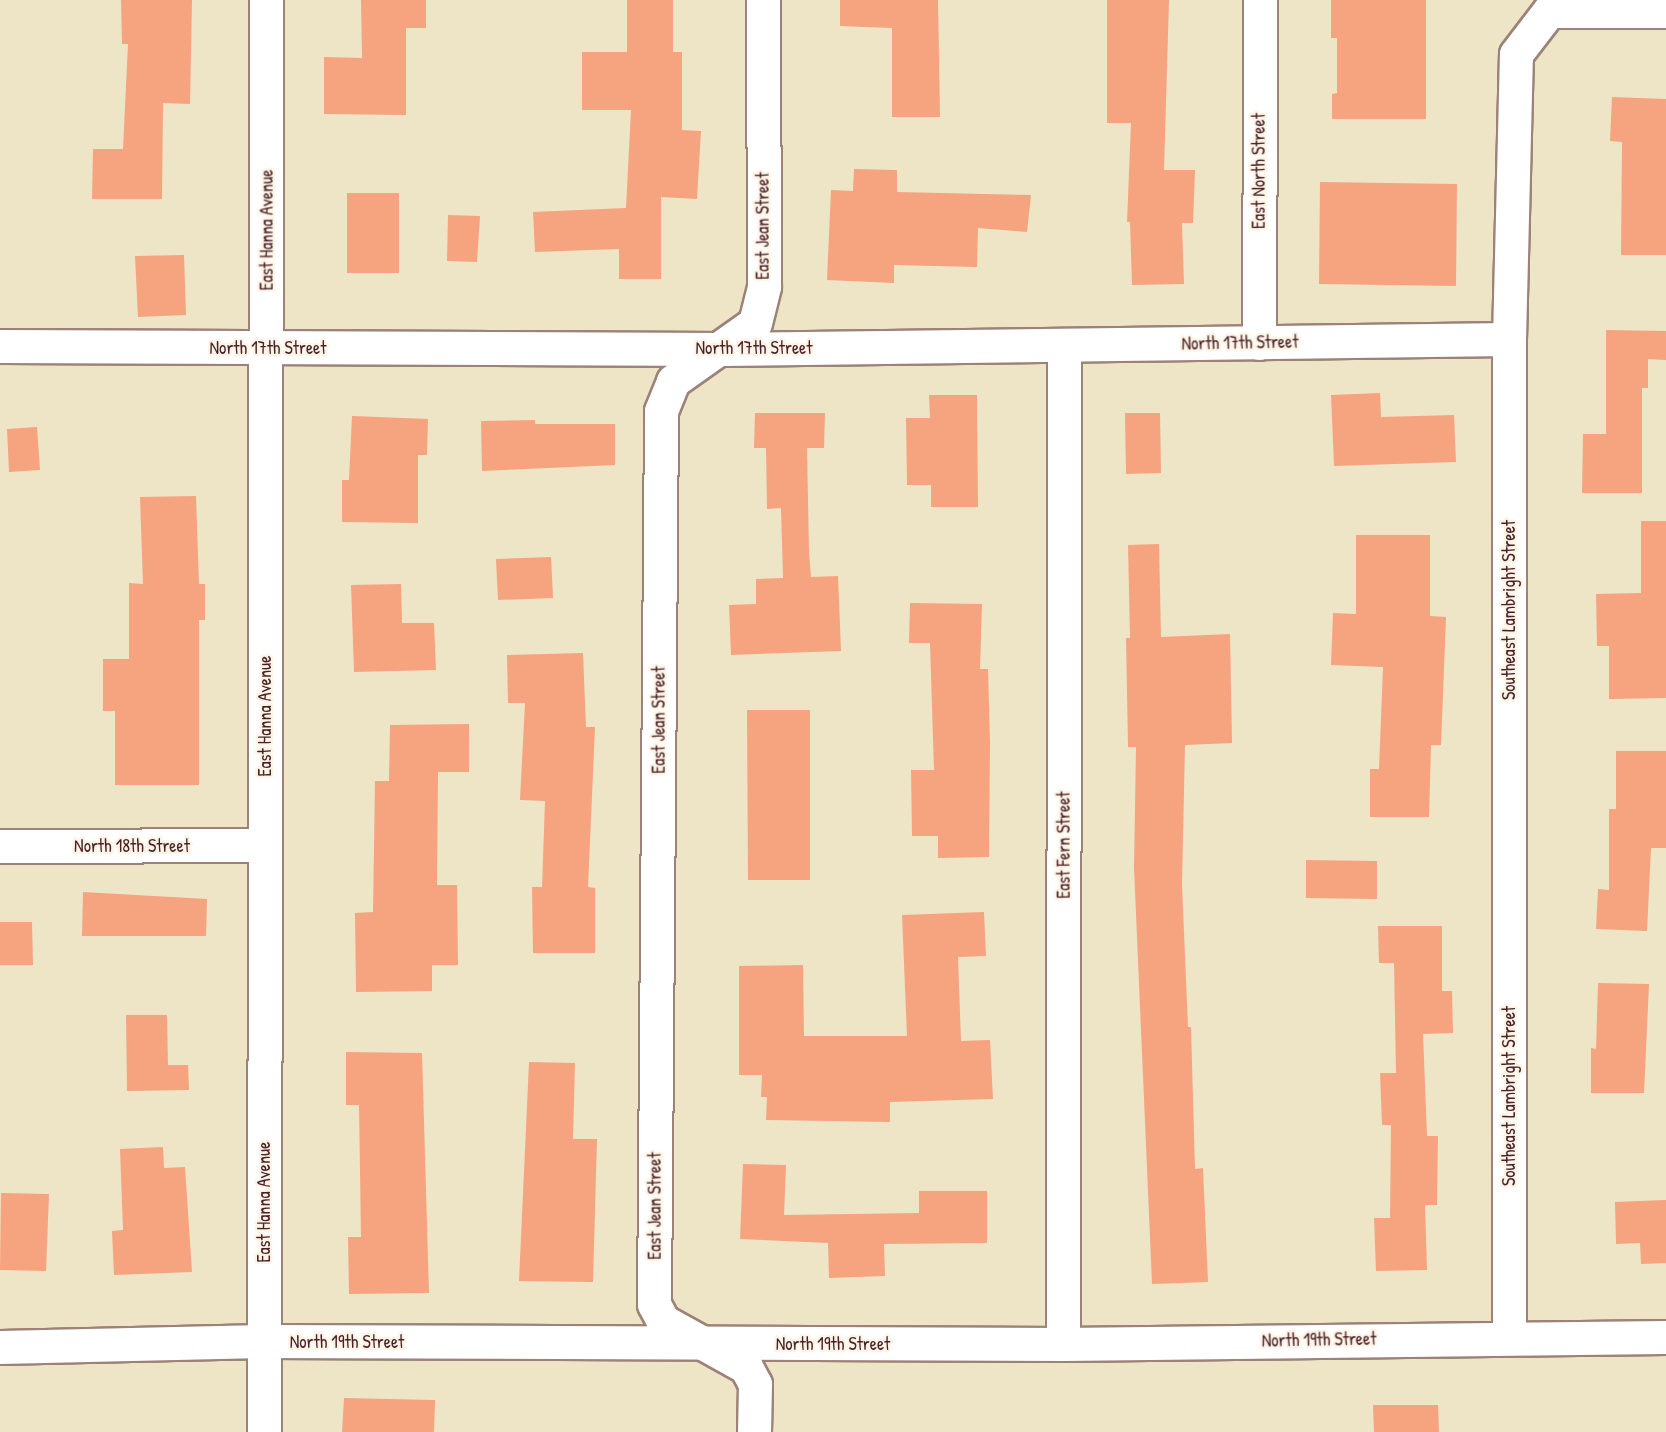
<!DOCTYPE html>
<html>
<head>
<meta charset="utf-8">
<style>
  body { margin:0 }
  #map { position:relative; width:1666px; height:1432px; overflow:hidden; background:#eee5c6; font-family:"Patrick Hand",sans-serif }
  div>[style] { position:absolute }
  .building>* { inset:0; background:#f6a380 }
  .roads { filter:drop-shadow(2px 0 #9c8278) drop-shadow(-2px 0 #9c8278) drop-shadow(0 2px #9c8278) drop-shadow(0 -2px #9c8278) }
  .minor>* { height:33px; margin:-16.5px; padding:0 16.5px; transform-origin:16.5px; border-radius:16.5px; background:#fff }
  span { translate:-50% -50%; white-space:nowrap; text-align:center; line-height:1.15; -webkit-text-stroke:5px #fcf5e5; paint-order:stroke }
  .street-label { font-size:18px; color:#4a1f2b }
</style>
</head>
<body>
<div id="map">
  <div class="building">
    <i style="clip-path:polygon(121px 0,192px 0,190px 104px,163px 103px,162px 199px,92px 199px,93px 149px,123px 149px,128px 44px,122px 44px)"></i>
    <i style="clip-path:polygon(361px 0,426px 0,426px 28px,406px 28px,406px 115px,324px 114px,324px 57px,362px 58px)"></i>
    <i style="clip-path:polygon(627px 0,673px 0,673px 52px,682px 52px,682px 130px,701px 131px,697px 199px,661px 197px,661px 279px,619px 279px,619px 249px,535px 252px,533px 212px,626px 208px,631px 110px,582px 110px,582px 52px,627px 52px)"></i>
    <i style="clip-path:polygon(840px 0,938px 0,940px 117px,892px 117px,892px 28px,840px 26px)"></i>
    <i style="clip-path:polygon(1107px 0,1169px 0,1164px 170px,1195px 170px,1193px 223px,1182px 223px,1184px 284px,1132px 285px,1130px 222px,1127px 222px,1131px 123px,1107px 123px)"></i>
    <i style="clip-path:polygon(1331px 0,1426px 0,1426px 119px,1332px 119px,1332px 94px,1337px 93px,1337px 38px,1331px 38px)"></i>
    <i style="clip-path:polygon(1612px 97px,1666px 99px,1666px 255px,1621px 255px,1622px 142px,1610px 141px)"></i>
    <i style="clip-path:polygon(854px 169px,897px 170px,897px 192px,1031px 195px,1027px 232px,978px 228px,977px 267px,894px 265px,894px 283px,827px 280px,831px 190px,853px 191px)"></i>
    <i style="clip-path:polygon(1320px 182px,1457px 184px,1456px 286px,1319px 284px)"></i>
    <i style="clip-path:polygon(347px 193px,399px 193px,399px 273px,347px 273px)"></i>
    <i style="clip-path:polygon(448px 215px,480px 216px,477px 262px,447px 261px)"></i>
    <i style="clip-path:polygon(184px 255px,186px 315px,138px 317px,135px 256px)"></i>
    <i style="clip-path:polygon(1606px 330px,1666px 331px,1666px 360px,1648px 359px,1648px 388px,1642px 388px,1642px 493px,1582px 493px,1583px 434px,1606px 434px)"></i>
    <i style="clip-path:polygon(1380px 393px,1381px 417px,1454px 415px,1456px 462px,1334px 466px,1331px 395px)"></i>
    <i style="clip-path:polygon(929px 395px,977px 395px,978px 507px,931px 507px,931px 485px,907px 485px,906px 418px,930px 418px)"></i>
    <i style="clip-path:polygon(755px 413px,825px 413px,824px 448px,807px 448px,809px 552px,811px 577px,838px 576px,841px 651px,731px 655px,729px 605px,756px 604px,756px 579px,783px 578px,781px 508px,767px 509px,766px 448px,754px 448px)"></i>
    <i style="clip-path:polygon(1125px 413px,1160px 413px,1161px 473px,1126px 474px)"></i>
    <i style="clip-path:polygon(352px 416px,428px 419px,427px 455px,418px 455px,418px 523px,342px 522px,342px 480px,349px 480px)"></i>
    <i style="clip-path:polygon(535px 420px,535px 424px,615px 424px,615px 465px,482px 471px,481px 421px)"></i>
    <i style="clip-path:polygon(37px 427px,40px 470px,9px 472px,7px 429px)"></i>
    <i style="clip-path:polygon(196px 496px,199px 584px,205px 584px,205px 620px,199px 620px,199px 785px,115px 785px,115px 711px,103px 711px,103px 659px,129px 659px,129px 583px,143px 584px,140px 497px)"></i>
    <i style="clip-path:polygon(1641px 521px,1666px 521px,1666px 698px,1609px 699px,1609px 646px,1597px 646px,1596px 594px,1641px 593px)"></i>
    <i style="clip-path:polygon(1356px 535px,1430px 535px,1430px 616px,1446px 617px,1441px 745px,1431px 745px,1429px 817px,1370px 817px,1370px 769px,1379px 769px,1383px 667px,1331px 665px,1333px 613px,1356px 614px)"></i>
    <i style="clip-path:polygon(1159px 544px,1161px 637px,1230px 634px,1232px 743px,1185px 745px,1182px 884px,1188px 1027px,1191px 1027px,1195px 1169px,1203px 1168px,1208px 1282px,1152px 1284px,1134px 868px,1136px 747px,1128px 747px,1126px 638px,1130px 638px,1128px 545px)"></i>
    <i style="clip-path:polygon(551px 557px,553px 598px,498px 600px,496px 559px)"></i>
    <i style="clip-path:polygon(401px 584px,402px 623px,434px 623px,436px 670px,354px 672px,351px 585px)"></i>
    <i style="clip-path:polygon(910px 603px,982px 604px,980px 669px,988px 669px,990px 743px,989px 857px,938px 858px,938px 836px,912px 836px,911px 770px,934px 770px,930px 643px,909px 643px)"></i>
    <i style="clip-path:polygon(583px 653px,586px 727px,595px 727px,588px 887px,595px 888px,595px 953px,533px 953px,532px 887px,542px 887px,545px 801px,520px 800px,525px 703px,508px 703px,507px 655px)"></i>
    <i style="clip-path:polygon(747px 710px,810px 710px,810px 880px,748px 880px)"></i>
    <i style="clip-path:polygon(469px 724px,469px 772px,438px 772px,437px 885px,457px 885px,458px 965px,432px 965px,432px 991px,356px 992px,355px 913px,373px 912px,375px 781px,389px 781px,390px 725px)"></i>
    <i style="clip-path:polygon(1616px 751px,1666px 751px,1666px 848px,1651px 848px,1647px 931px,1596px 929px,1598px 889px,1609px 890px,1609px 809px,1616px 809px)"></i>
    <i style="clip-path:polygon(1306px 860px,1377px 861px,1377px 899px,1306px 898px)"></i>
    <i style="clip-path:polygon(83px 892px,207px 899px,206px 936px,82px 936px)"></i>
    <i style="clip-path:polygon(984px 912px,986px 956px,958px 957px,961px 1041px,990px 1040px,993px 1099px,890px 1102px,890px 1122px,766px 1120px,767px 1097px,761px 1097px,762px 1075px,739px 1075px,739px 966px,803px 965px,804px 1036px,907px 1036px,902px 915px)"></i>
    <i style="clip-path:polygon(0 922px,32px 922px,33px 965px,0 965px)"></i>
    <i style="clip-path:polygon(1378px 926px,1442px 926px,1442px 991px,1452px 991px,1453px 1033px,1423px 1034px,1427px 1136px,1438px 1136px,1437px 1205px,1425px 1205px,1427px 1270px,1376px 1271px,1374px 1218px,1390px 1218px,1391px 1125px,1382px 1125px,1380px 1073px,1396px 1073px,1394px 963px,1379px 963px)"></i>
    <i style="clip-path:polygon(1598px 983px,1649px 984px,1644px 1093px,1591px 1093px,1591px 1048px,1596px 1049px)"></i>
    <i style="clip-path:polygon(126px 1015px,167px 1015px,168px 1065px,188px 1065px,189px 1090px,127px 1091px)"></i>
    <i style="clip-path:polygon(346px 1052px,422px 1053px,429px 1293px,349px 1294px,348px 1237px,361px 1237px,359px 1105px,346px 1105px)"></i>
    <i style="clip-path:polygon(529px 1062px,575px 1063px,573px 1139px,597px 1139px,593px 1282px,519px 1281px)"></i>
    <i style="clip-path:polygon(163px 1147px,164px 1168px,185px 1167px,192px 1272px,114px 1275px,112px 1231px,123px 1230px,120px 1149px)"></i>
    <i style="clip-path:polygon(743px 1164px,786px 1165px,784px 1215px,919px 1213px,919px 1191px,987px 1191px,987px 1243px,884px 1244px,885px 1276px,829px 1278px,828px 1243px,740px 1239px)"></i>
    <i style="clip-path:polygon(1px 1193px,49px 1194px,46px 1271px,0 1270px)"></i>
    <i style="clip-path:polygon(1666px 1200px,1666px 1263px,1641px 1264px,1640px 1243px,1616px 1244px,1615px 1202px)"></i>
    <i style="clip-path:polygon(344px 1398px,435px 1400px,434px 1432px,342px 1432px)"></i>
    <i style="clip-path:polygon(1373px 1405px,1438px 1405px,1439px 1432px,1374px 1432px)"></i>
  </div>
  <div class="roads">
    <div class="minor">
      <i style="left:1259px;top:343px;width:343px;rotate:-89.8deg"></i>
      <i style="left:0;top:346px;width:724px;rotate:0.24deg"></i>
      <i style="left:724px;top:349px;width:785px;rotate:-0.73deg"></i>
      <i style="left:0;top:846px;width:264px;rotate:-0.2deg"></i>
      <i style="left:1509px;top:1337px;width:998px;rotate:-90deg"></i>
      <i style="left:1509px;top:339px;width:285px;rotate:-88.6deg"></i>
      <i style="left:1516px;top:54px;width:54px;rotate:-52.5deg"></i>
      <i style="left:1549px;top:11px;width:117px"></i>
      <i style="left:1063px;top:1344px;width:998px;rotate:-89.94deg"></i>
      <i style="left:0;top:1347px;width:263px;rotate:-1.3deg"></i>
      <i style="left:263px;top:1341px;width:800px;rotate:0.21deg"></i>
      <i style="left:1063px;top:1344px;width:603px;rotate:-0.67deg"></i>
      <i style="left:264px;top:1432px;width:1432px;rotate:-89.92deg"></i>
      <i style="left:754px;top:1432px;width:48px;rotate:-88.8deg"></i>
      <i style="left:755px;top:1384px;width:19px;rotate:-118deg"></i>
      <i style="left:746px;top:1367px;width:95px;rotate:-151deg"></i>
      <i style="left:663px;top:1321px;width:19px;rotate:-118deg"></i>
      <i style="left:654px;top:1304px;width:893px;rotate:-89.55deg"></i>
      <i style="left:661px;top:411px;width:32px;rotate:-68deg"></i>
      <i style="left:673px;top:381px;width:100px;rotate:-35.3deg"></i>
      <i style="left:755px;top:323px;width:38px;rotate:-76deg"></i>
      <i style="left:764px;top:286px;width:286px;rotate:-90.2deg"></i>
    </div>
  </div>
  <div class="street-label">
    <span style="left:1259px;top:171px;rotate:-90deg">East North Street</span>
    <span style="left:763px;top:226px;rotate:-90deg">East Jean Street</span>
    <span style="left:267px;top:230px;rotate:-90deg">East Hanna Avenue</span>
    <span style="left:1240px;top:343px;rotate:-1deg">North 17th Street</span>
    <span style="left:268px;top:348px">North 17th Street</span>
    <span style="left:754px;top:348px">North 17th Street</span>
    <span style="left:1509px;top:610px;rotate:-90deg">Southeast Lambright Street</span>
    <span style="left:265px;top:716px;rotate:-90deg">East Hanna Avenue</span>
    <span style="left:659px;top:720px;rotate:-90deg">East Jean Street</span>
    <span style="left:1064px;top:845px;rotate:-90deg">East Fern Street</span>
    <span style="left:132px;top:846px">North 18th Street</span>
    <span style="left:1509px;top:1096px;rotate:-90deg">Southeast Lambright Street</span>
    <span style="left:264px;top:1202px;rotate:-90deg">East Hanna Avenue</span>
    <span style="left:655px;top:1206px;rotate:-90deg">East Jean Street</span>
    <span style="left:1319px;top:1340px;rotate:-1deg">North 19th Street</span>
    <span style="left:347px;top:1342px">North 19th Street</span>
    <span style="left:833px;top:1344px">North 19th Street</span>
  </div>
</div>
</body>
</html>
